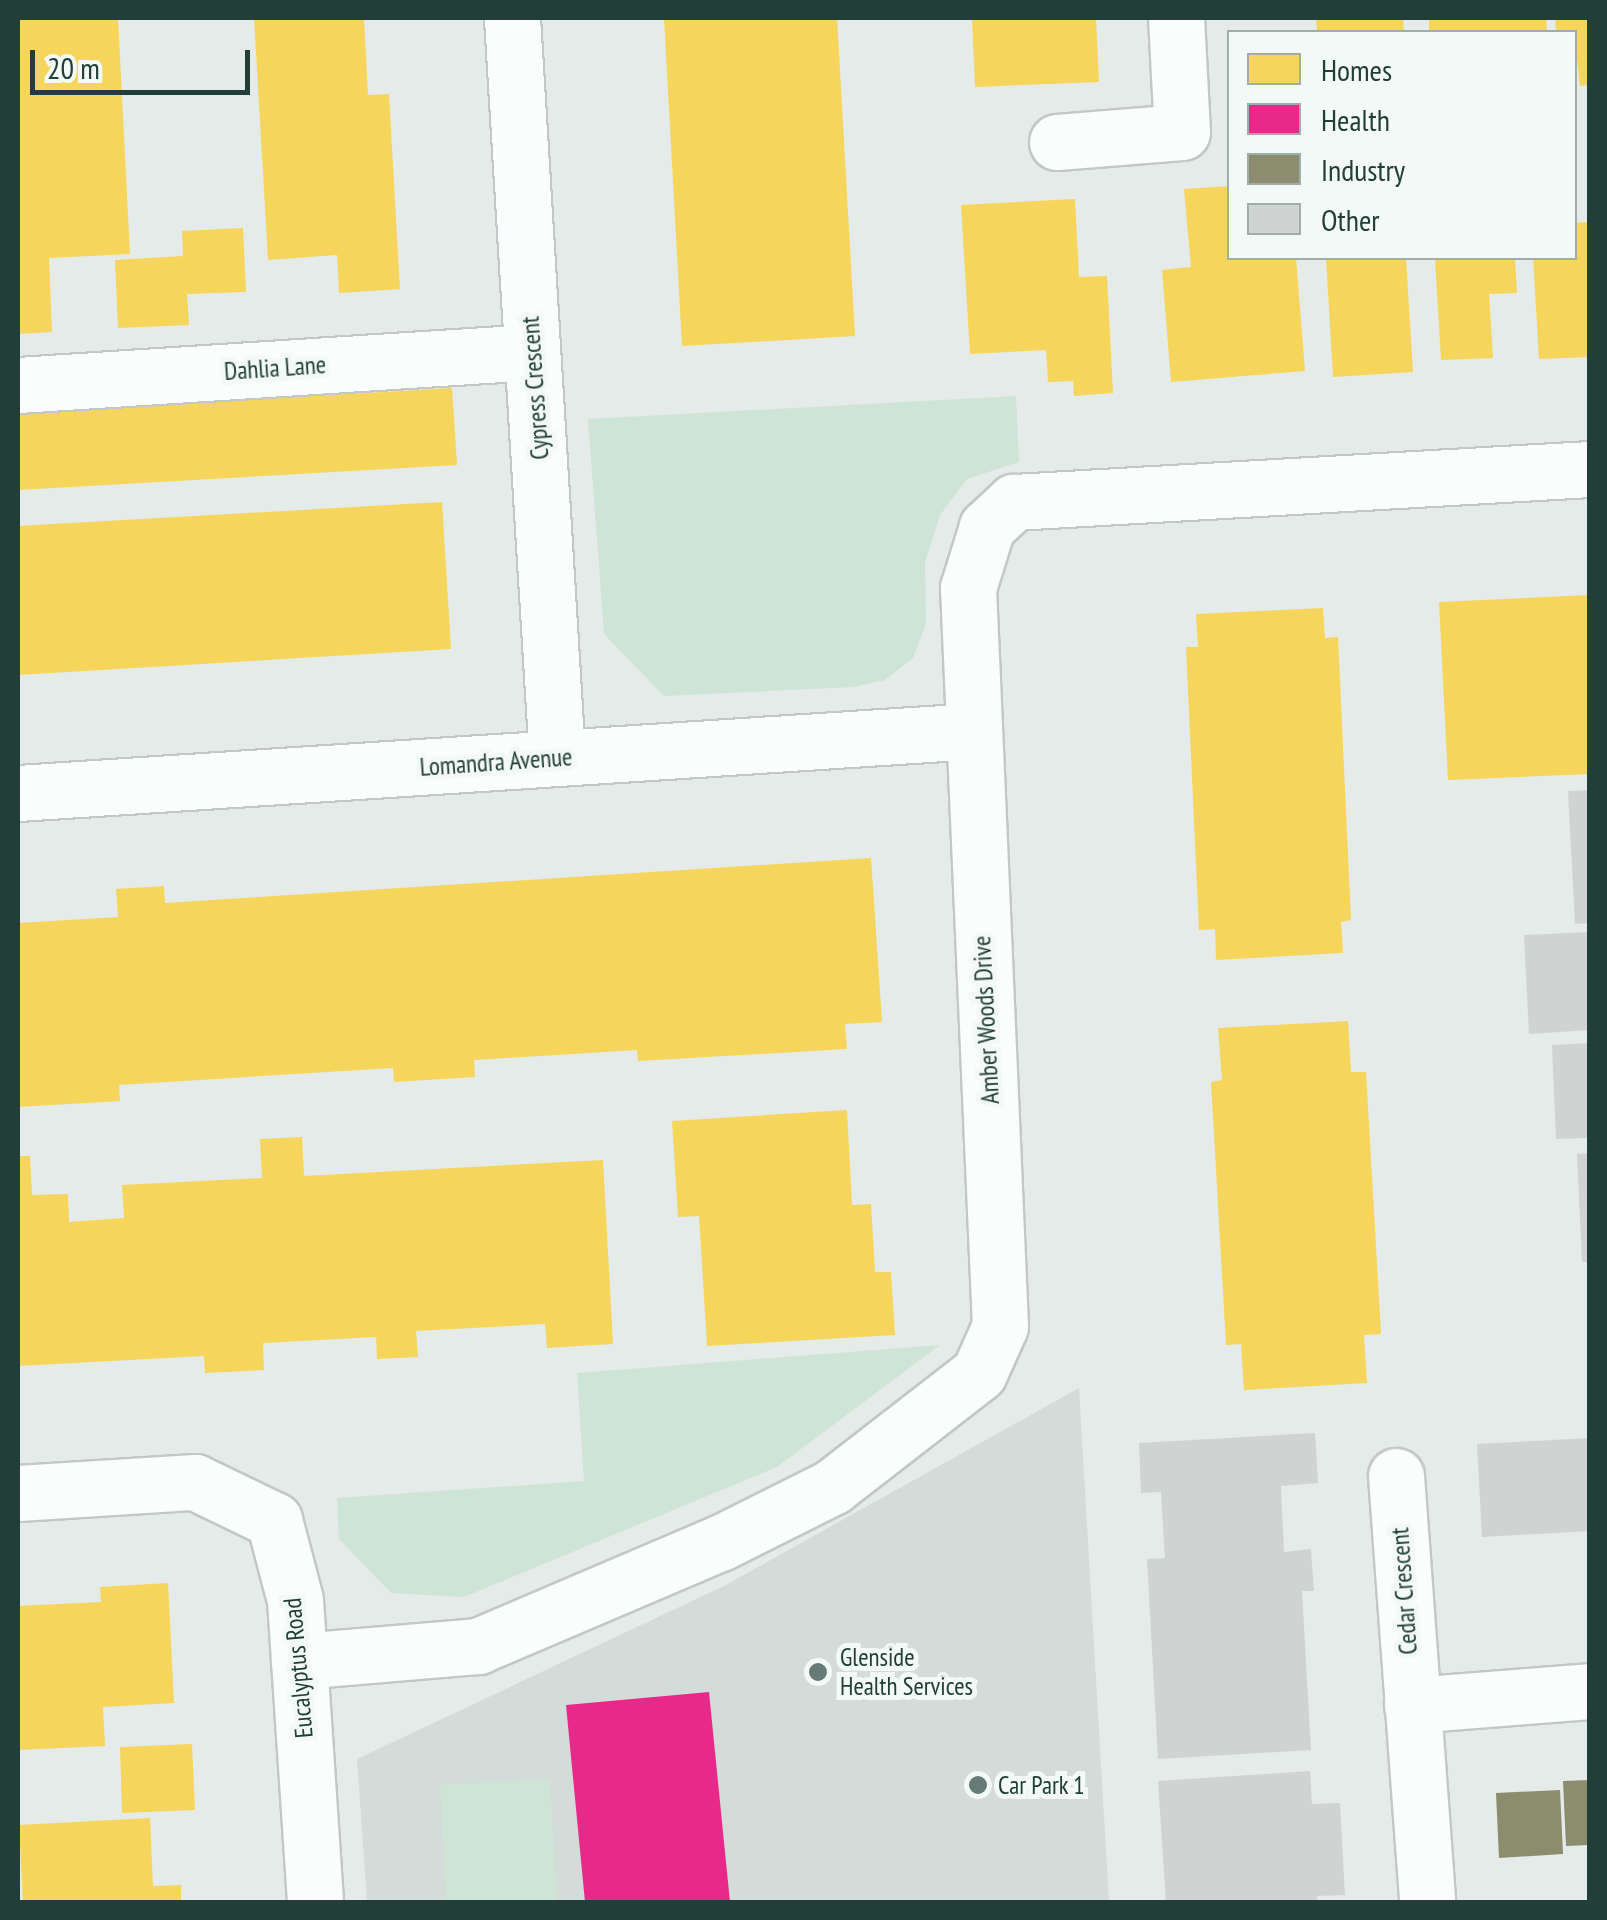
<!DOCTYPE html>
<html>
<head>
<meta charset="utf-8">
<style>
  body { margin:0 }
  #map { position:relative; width:1607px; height:1920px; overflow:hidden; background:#e5ebe8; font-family:"PT Sans Narrow",sans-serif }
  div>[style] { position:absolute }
  .built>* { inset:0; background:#d3dcd8 }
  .green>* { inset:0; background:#cee4d6 }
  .homes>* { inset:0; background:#f6d55c }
  .health>* { inset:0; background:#e7298a }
  .industry>* { inset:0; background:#8c8c6e }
  .building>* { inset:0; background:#cfd4d2 }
  .roads { filter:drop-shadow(2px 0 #c2c8c5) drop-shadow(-2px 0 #c2c8c5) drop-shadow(0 2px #c2c8c5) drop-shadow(0 -2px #c2c8c5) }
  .minor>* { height:55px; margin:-27.5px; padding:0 27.5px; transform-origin:27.5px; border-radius:27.5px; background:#fbfcfc }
  .dots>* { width:28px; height:28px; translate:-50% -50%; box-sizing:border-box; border:5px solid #f3f9f6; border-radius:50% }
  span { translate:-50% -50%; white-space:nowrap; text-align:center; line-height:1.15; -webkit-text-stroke:10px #f3f9f6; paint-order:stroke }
  .street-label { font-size:25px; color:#223e38 }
  .poi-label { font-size:25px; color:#223e38 }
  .left { translate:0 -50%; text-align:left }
  .frame { position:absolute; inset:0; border:20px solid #223e38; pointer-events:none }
  .legend { position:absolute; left:1227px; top:30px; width:350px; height:230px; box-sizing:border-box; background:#f3f9f6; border:2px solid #9faeaa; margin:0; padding:12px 18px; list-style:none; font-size:30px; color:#223e38 }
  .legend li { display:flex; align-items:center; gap:20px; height:50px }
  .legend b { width:50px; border:2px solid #9faeaa }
  .scale { position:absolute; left:30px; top:50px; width:220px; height:45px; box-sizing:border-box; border:5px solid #223e38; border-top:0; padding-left:12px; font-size:30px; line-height:35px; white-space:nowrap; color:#223e38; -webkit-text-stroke:8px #f3f9f6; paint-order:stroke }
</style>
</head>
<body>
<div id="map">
  <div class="built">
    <i style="clip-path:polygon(1079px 1388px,1109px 1902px,367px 1902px,357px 1759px,724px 1586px)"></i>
  </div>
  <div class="green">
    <i style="clip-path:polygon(1016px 396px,1019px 462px,967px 479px,940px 515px,925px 563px,926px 624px,913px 658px,885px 680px,854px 687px,664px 696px,604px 634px,588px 419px)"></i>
    <i style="clip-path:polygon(940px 1345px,777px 1467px,464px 1597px,391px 1593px,339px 1539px,337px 1498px,584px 1481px,577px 1373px)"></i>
    <i style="clip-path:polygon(550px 1779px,557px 1902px,446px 1902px,440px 1785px)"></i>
  </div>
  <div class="homes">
    <i style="clip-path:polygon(18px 18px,118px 18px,130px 254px,49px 258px,52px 332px,18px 334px)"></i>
    <i style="clip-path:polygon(254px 18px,364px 18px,368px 95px,389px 94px,400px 289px,339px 293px,337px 255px,268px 260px)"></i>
    <i style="clip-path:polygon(664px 18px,837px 18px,855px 336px,682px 346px)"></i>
    <i style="clip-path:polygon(972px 18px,1096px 18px,1099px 82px,975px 87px)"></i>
    <i style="clip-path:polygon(1316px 18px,1403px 18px,1404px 32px,1317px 32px)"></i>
    <i style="clip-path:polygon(1429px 18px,1546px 18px,1547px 32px,1429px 32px)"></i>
    <i style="clip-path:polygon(1555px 18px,1590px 18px,1590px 85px,1580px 86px,1574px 32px,1556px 32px)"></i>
    <i style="clip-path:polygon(1230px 186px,1230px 258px,1296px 258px,1305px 371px,1171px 382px,1162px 270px,1191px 267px,1184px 189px)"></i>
    <i style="clip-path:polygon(1075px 199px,1079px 277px,1107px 276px,1113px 393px,1074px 396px,1073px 381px,1048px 382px,1046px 350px,970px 354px,961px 205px)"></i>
    <i style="clip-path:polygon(1590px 222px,1590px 357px,1539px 359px,1533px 258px,1574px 258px,1574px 223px)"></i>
    <i style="clip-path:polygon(243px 228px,246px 292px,187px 294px,189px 325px,118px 328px,115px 260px,183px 256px,182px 231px)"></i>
    <i style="clip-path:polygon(1326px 258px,1406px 258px,1413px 372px,1333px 377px)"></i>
    <i style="clip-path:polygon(1435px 258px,1515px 258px,1517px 293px,1489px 294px,1493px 358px,1441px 360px)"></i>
    <i style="clip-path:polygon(452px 388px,457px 465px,18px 490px,18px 413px)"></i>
    <i style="clip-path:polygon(442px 502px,451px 649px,18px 675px,18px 526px)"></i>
    <i style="clip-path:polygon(1590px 595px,1590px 774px,1448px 780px,1439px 602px)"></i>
    <i style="clip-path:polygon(1323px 608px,1325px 638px,1338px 637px,1351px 920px,1341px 922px,1343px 953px,1216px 960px,1215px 929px,1199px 930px,1186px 647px,1198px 647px,1196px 614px)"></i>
    <i style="clip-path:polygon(871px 858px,882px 1022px,845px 1024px,847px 1049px,638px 1061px,637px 1050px,474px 1060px,475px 1077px,394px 1082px,393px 1068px,119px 1085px,120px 1101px,18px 1107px,18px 923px,118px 917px,116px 889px,164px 886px,165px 903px)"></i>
    <i style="clip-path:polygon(1348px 1021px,1351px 1072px,1366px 1072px,1381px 1334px,1364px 1335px,1367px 1383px,1244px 1390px,1241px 1344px,1226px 1345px,1211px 1082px,1222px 1080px,1218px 1028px)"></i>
    <i style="clip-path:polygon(847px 1110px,852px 1205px,871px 1204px,875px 1272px,891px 1272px,895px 1335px,707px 1346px,699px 1216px,678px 1217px,672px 1121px)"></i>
    <i style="clip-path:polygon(302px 1137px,304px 1176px,603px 1160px,613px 1344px,547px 1348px,545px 1324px,416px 1331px,418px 1357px,377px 1359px,376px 1337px,263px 1343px,264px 1370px,205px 1373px,204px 1356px,18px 1366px,18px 1156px,30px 1156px,32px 1195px,68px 1194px,69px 1222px,124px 1218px,122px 1185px,262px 1178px,260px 1139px)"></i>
    <i style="clip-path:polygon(168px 1583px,174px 1703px,103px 1707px,105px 1746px,18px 1750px,18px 1606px,101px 1602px,100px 1587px)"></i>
    <i style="clip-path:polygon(192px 1744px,195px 1810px,122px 1813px,120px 1747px)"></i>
    <i style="clip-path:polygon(150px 1818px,153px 1886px,181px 1885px,181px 1902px,23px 1902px,19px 1825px)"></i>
  </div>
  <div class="health">
    <i style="clip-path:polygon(709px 1692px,730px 1902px,585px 1902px,566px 1705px)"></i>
  </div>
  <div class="industry">
    <i style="clip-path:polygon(1590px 1780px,1590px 1845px,1566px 1846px,1563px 1781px)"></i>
    <i style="clip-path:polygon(1560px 1790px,1563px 1854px,1499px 1858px,1496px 1793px)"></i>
  </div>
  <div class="building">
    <i style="clip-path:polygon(1590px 790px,1590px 923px,1575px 924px,1568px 791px)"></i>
    <i style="clip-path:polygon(1590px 932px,1590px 1030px,1529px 1034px,1524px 935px)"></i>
    <i style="clip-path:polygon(1590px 1043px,1590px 1138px,1556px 1139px,1552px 1045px)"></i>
    <i style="clip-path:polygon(1590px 1153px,1590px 1262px,1582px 1262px,1577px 1154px)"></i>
    <i style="clip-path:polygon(1315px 1433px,1318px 1483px,1281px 1486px,1284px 1552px,1311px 1549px,1314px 1591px,1302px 1591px,1311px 1750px,1158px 1759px,1147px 1559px,1165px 1558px,1161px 1492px,1141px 1493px,1139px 1443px)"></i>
    <i style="clip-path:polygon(1590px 1438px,1590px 1531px,1482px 1537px,1477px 1444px)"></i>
    <i style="clip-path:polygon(1310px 1771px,1312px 1804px,1340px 1803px,1345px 1895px,1317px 1896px,1318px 1902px,1166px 1902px,1158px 1781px)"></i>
  </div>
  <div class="roads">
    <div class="minor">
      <i style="left:512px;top:18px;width:741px;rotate:86.52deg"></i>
      <i style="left:1057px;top:142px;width:125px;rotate:-4.6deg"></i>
      <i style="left:1182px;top:132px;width:114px;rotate:-93deg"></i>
      <i style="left:18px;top:385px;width:515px;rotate:-3.67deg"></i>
      <i style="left:18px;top:793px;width:958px;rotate:-3.71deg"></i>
      <i style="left:1396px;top:1476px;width:427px;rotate:85.8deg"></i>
      <i style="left:18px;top:1493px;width:177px;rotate:-3.6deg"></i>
      <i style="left:195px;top:1482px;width:88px;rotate:25.7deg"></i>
      <i style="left:274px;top:1520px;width:83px;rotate:75.3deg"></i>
      <i style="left:295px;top:1600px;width:303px;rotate:86.2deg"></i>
      <i style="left:299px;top:1661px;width:180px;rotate:-4.8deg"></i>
      <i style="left:478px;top:1646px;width:263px;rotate:-23.1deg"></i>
      <i style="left:720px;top:1543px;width:125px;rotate:-26.6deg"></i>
      <i style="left:832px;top:1487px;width:186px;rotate:-37.8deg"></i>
      <i style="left:979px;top:1373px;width:51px;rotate:-65.9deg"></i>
      <i style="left:1000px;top:1326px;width:739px;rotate:-92.48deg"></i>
      <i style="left:968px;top:588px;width:64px;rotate:-72.7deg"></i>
      <i style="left:987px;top:527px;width:37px;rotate:-43deg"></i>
      <i style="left:1014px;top:502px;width:577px;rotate:-3.28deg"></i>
      <i style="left:1412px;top:1705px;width:179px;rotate:-4.5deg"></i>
    </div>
  </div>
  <div class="dots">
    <i style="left:818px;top:1672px;background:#667b76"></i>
    <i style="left:978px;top:1785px;background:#667b76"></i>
  </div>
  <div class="street-label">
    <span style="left:275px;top:368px;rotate:-4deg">Dahlia Lane</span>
    <span style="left:535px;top:388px;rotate:-94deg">Cypress Crescent</span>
    <span style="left:496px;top:762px;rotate:-4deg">Lomandra Avenue</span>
    <span style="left:986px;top:1020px;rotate:-93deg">Amber Woods Drive</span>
    <span style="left:1404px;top:1591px;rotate:-94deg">Cedar Crescent</span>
    <span style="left:298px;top:1668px;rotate:-95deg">Eucalyptus Road</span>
  </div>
  <div class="poi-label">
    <span class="left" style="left:840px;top:1672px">Glenside<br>Health Services</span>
    <span class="left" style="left:998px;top:1785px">Car Park 1</span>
  </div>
  <div class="frame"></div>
  <ul class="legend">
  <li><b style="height:28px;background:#f6d55c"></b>Homes</li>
  <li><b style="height:28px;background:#e7298a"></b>Health</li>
  <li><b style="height:28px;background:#8c8c6e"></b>Industry</li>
  <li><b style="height:28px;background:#cfd4d2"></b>Other</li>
  </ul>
  <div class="scale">20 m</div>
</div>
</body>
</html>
